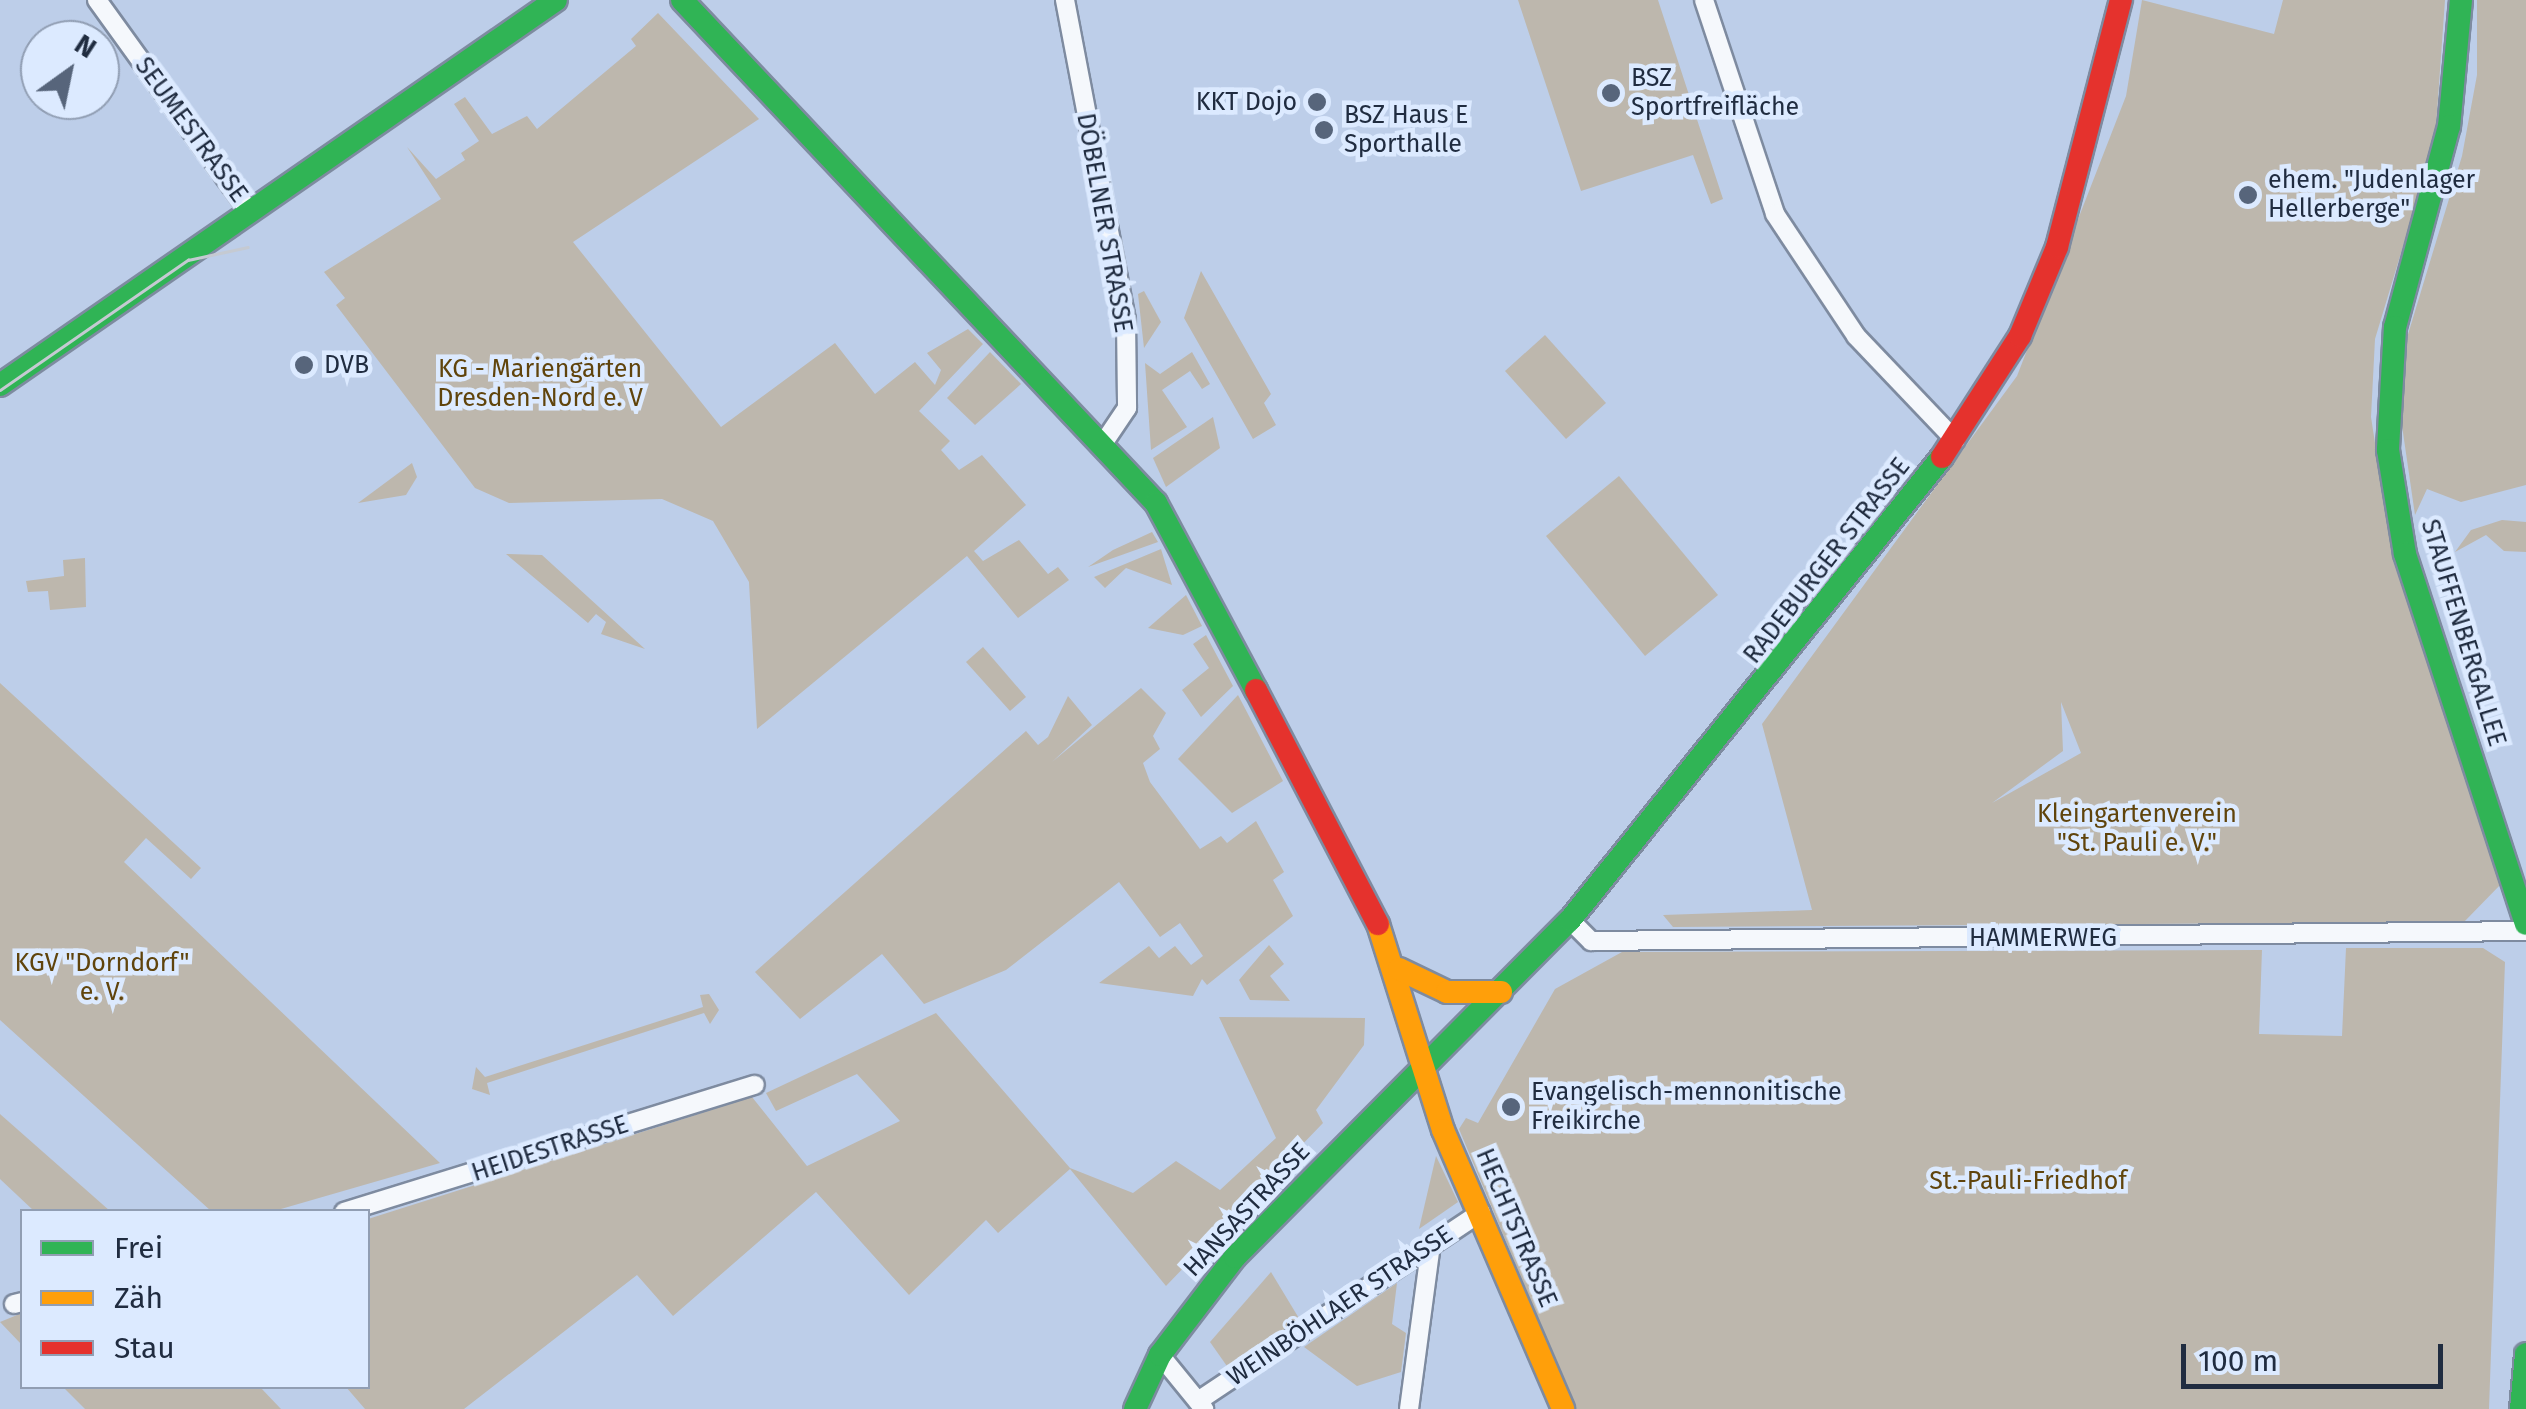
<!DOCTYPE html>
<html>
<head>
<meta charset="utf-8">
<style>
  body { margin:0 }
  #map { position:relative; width:2526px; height:1409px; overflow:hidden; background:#bdcee9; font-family:"Fira Sans",sans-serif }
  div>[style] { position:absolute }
  .green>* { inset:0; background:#bdb7ad }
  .roads { filter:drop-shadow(2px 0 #7e8ba0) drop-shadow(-2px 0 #7e8ba0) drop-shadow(0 2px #7e8ba0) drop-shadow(0 -2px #7e8ba0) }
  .street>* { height:18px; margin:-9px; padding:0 9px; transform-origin:9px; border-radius:9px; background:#f5f8fc }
  .fast>* { height:22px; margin:-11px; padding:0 11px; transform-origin:11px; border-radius:11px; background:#30b455 }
  .slow>* { height:22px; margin:-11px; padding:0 11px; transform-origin:11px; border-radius:11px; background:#ff9f0a }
  .jam>* { height:22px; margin:-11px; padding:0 11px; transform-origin:11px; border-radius:11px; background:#e5322d }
  .tram>* { height:2.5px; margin:-1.25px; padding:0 1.25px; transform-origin:1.25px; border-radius:1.25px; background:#c5cad2 }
  .dots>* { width:28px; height:28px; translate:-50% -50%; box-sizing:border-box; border:5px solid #dceaff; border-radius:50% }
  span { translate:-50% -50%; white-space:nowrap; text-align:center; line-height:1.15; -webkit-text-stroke:9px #dceaff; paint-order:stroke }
  .poi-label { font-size:25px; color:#202c40 }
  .left { translate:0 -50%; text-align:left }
  .right { translate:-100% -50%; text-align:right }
  .street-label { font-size:25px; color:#202c40 }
  .park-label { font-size:25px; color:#60440c }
  .legend { position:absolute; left:20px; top:1209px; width:350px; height:180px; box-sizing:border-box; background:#dceaff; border:2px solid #919eb3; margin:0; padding:12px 18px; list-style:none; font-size:30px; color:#202c40 }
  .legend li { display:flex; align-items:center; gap:20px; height:50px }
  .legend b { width:50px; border:2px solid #919eb3 }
  .north { position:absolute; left:20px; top:20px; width:100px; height:100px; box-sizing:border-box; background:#dceaff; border:2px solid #919eb3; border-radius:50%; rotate:33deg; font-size:28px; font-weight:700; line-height:40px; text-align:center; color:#202c40 }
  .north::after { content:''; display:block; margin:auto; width:35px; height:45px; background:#57657b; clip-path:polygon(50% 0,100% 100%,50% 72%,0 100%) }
  .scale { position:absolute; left:2181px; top:1344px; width:262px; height:45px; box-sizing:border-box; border:5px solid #202c40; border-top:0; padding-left:12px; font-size:30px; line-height:35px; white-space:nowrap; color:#202c40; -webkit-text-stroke:8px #dceaff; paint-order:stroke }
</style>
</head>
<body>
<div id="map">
  <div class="green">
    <i style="clip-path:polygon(1518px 0,1658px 0,1723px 199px,1711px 204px,1693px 155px,1581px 191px)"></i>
    <i style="clip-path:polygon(evenodd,2142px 0,2274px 34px,2283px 0,2445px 0,2435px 140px,2375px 339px,2371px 417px,2393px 560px,2502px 883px,2464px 922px,1673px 927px,1663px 915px,1812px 910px,1762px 724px,2017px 376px,2126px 96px,2142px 0,2061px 702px,2081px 753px,1992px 803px,2063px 751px,2061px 702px)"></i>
    <i style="clip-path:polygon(2477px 0,2526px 0,2526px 485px,2461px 502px,2427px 489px,2415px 515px,2400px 412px,2406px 341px,2462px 156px,2477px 75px)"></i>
    <i style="clip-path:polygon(658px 13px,759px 119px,573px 242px,721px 427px,835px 343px,875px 394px,915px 362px,935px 385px,941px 370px,927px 353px,968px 329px,983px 344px,919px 411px,950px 441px,941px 450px,959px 470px,982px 455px,1026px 505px,974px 551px,983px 561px,1019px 540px,1048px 574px,1058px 567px,1069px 580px,1018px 618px,967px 556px,757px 729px,749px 582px,713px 521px,662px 499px,509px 503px,475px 488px,336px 305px,345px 298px,324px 272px,441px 199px,407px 147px,436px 179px,465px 160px,461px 153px,479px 141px,454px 104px,465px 97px,492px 134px,527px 116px,537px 129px,636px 46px,631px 39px)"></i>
    <i style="clip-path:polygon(1201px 271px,1271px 394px,1264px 403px,1276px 425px,1253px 439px,1184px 318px)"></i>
    <i style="clip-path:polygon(1144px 291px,1161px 322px,1144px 348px,1138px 294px)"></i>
    <i style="clip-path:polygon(1545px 335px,1606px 403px,1566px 439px,1505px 371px)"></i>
    <i style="clip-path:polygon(990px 352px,1021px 384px,975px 425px,947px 398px)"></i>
    <i style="clip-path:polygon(1192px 352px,1210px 384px,1202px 389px,1190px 371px,1162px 390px,1187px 427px,1151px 450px,1145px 363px,1160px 374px)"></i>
    <i style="clip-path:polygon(1213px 417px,1220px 448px,1166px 487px,1153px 458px)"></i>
    <i style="clip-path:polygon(412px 463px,417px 477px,406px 495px,358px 503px)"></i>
    <i style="clip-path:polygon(1619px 476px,1718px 595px,1645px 656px,1546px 536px)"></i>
    <i style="clip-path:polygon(2502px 520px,2526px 522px,2526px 552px,2504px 551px,2486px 535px,2455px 552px,2471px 530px)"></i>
    <i style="clip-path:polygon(1152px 532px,1158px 542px,1088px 567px,1113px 550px)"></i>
    <i style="clip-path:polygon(1161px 549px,1172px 585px,1126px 568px,1105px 588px,1094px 577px)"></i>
    <i style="clip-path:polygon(506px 554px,542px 555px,645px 649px,601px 634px,606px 622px,596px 614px,588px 623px)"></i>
    <i style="clip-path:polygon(85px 558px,86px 607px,50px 610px,48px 591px,28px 592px,26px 581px,64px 576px,63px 560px)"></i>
    <i style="clip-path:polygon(1186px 595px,1202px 626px,1183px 635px,1148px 628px)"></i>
    <i style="clip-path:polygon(1206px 635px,1233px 686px,1201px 717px,1182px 690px,1209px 668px,1193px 644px)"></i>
    <i style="clip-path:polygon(983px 647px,1026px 697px,1010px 711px,966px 662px)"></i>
    <i style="clip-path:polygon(0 683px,201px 868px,191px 879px,146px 838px,124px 862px,440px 1163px,274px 1211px,211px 1211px,0 1020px)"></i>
    <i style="clip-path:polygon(1141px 688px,1166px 713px,1153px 736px,1160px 749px,1143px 763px,1150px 782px,1200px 849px,1221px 836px,1227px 843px,1256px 821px,1284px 872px,1273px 880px,1293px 916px,1207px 985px,1202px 979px,1193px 996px,1099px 983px,1149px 946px,1159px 958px,1175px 946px,1191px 965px,1203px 956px,1180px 923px,1160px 937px,1119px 882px,1006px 970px,924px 1004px,882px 954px,800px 1019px,755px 972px,1026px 731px,1038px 745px,1048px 737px,1068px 696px,1092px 725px,1052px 762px)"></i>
    <i style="clip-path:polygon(1238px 695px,1283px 781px,1232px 813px,1178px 759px)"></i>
    <i style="clip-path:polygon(1269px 945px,1284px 964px,1270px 976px,1290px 1001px,1250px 1000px,1239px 980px)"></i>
    <i style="clip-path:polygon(2346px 948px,2483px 948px,2505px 962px,2489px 1409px,1576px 1409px,1459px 1129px,1466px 1118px,1478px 1123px,1555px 989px,1622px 952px,2262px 950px,2259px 1034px,2342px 1036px)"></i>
    <i style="clip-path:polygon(709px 994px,719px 1010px,710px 1024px,704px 1013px,487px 1083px,490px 1095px,472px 1089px,476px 1067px,485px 1077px,703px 1007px,700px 995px)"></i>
    <i style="clip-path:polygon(936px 1013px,1070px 1168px,1133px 1193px,1176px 1161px,1220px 1190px,1276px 1138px,1219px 1017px,1365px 1018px,1364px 1045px,1316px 1110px,1323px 1123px,1166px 1286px,1070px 1169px,998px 1233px,986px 1220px,909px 1295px,816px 1192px,673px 1316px,637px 1275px,464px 1409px,365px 1409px,346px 1387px,368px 1386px,368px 1219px,752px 1097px,807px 1166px,900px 1121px,857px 1074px,776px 1111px,766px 1093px)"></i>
    <i style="clip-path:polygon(0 1114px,110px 1211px,34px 1211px,0 1179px)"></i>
    <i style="clip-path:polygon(1436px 1156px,1458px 1202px,1419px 1229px)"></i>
    <i style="clip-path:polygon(1271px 1272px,1300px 1320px,1229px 1369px,1210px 1342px)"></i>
    <i style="clip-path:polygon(1397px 1283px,1392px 1324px,1406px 1333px,1401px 1372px,1357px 1386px,1304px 1347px)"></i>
    <i style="clip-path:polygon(22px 1313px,22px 1345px,0 1322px)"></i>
    <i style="clip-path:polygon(63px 1387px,260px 1387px,281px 1409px,85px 1409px)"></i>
  </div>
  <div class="roads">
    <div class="street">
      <i style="left:97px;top:0;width:260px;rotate:54.2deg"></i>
      <i style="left:1065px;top:0;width:326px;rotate:79.2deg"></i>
      <i style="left:1126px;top:320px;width:88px;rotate:89.3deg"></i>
      <i style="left:1127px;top:408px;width:40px;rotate:124deg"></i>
      <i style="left:1704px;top:0;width:225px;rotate:71.6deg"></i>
      <i style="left:1775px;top:214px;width:146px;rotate:56.4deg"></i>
      <i style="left:1856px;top:336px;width:144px;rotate:46.4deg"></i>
      <i style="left:1570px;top:920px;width:30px;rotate:45deg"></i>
      <i style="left:1591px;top:941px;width:935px;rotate:-0.61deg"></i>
      <i style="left:344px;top:1212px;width:430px;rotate:-17.2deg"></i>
      <i style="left:14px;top:1304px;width:8px;rotate:-14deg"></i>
      <i style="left:1160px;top:1355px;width:70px;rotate:50.8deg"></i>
      <i style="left:1198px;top:1401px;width:340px;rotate:-33.7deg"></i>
      <i style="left:1409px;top:1409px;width:166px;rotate:-82.4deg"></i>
    </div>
    <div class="fast">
      <i style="left:682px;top:0;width:691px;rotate:46.7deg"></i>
      <i style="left:1156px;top:503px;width:212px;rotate:61.9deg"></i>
      <i style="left:2461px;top:0;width:127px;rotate:95.4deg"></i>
      <i style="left:2449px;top:126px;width:208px;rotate:105deg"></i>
      <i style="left:2395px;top:327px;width:123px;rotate:93.3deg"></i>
      <i style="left:2388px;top:450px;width:105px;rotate:80.7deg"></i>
      <i style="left:2405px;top:554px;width:389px;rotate:71.9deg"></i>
      <i style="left:0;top:385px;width:676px;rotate:-34.7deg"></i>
      <i style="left:1135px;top:1409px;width:60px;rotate:-65.2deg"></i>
      <i style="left:1160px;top:1355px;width:123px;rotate:-52.6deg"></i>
      <i style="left:1235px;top:1257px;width:475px;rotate:-45.2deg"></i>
      <i style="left:1570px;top:920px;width:594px;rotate:-51.22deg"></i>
      <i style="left:2521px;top:1409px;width:55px;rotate:-84.8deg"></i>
    </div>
    <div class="slow">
      <i style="left:1378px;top:924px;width:216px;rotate:72.5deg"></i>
      <i style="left:1443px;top:1130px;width:304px;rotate:66.7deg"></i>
      <i style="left:1399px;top:969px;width:53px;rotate:25.6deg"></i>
      <i style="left:1447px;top:992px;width:54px"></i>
    </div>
    <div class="jam">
      <i style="left:1942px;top:457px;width:144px;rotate:-57.2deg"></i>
      <i style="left:2020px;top:336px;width:96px;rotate:-67.4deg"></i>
      <i style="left:2057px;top:247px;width:255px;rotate:-75.5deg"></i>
      <i style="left:1256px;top:690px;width:264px;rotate:62.5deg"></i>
    </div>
  </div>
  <div class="tram">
    <i style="left:0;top:390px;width:229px;rotate:-34.7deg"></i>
    <i style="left:188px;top:260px;width:61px;rotate:-12.2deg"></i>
  </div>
  <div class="dots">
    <i style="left:1611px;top:93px;background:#57657b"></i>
    <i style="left:1317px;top:102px;background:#57657b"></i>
    <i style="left:1324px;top:130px;background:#57657b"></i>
    <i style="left:2248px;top:195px;background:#57657b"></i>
    <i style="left:304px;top:365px;background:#57657b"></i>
    <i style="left:1511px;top:1107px;background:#57657b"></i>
  </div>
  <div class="poi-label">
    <span class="left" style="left:1631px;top:93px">BSZ<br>Sportfreifläche</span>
    <span class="right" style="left:1297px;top:102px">KKT Dojo</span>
    <span class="left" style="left:1344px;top:130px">BSZ Haus E<br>Sporthalle</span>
    <span class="left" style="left:2268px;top:195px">ehem. "Judenlager<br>Hellerberge"</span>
    <span class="left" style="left:324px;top:365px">DVB</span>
    <span class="left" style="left:1531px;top:1107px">Evangelisch-mennonitische<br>Freikirche</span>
  </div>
  <div class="street-label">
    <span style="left:191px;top:130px;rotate:54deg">SEUMESTRASSE</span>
    <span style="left:1104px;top:223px;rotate:80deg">DÖBELNER STRASSE</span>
    <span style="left:1827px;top:561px;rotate:-52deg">RADEBURGER STRASSE</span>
    <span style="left:2463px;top:633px;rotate:73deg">STAUFFENBERGALLEE</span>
    <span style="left:2043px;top:938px">HAMMERWEG</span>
    <span style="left:550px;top:1149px;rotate:-18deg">HEIDESTRASSE</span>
    <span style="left:1247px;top:1210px;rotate:-47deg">HANSASTRASSE</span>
    <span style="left:1516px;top:1228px;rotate:67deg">HECHTSTRASSE</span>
    <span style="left:1340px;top:1306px;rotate:-34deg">WEINBÖHLAER STRASSE</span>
  </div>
  <div class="park-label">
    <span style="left:540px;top:384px">KG - Mariengärten<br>Dresden-Nord e. V</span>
    <span style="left:2137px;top:829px">Kleingartenverein<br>"St. Pauli e. V."</span>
    <span style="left:102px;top:978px">KGV "Dorndorf"<br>e. V.</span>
    <span style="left:2028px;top:1181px">St.-Pauli-Friedhof</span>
  </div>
  <ul class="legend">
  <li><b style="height:12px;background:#30b455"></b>Frei</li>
  <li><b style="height:12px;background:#ff9f0a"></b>Zäh</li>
  <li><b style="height:12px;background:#e5322d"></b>Stau</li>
  </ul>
  <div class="north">N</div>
  <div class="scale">100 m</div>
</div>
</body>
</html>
